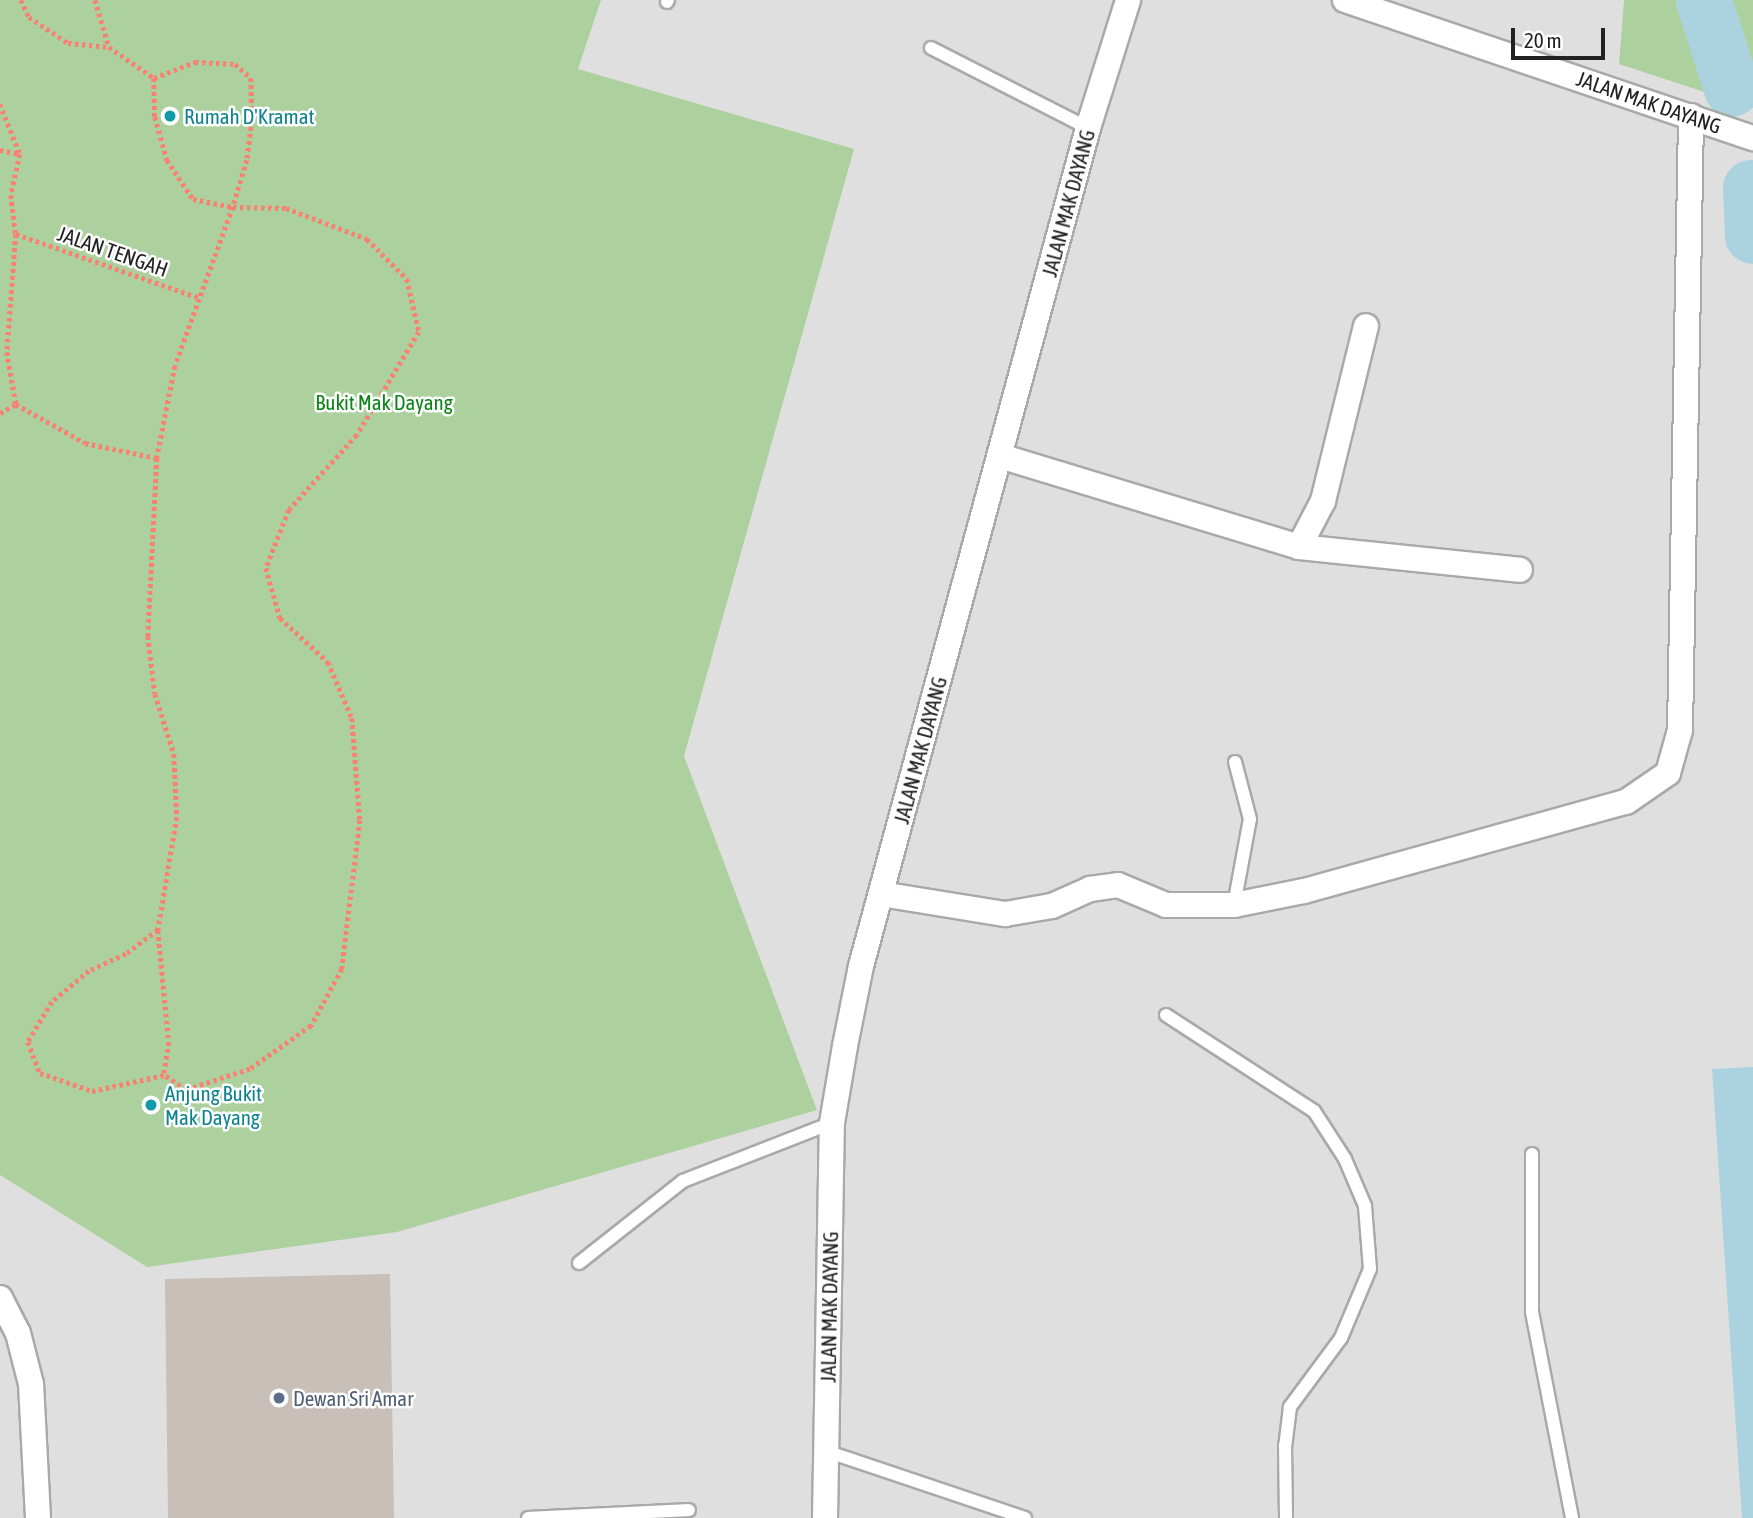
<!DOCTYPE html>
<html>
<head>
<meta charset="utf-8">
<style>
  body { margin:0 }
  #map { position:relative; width:1753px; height:1518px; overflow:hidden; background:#f2efe9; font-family:"Asap Condensed",sans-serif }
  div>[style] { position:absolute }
  .residential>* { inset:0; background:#e0dfdf }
  .forest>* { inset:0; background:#add19e }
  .water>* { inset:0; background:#aad3df }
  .river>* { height:56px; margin:-28px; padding:0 28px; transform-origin:28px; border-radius:28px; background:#aad3df }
  .building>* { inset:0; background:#c7bfb8 }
  .path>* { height:4.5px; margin-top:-2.25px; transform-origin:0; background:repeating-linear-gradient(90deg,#fa8072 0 3.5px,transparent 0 7px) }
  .roads { filter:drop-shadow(2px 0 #a9a9a9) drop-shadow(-2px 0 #a9a9a9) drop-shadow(0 2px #a9a9a9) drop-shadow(0 -2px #a9a9a9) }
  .service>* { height:12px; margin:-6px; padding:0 6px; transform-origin:6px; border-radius:6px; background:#fff }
  .minor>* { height:24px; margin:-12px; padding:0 12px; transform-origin:12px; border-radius:12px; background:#fff }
  .dots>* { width:19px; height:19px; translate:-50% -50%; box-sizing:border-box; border:4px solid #fff; border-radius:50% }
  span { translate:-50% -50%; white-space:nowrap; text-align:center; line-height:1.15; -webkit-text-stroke:5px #fff; paint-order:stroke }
  .street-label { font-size:21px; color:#222 }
  .culture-label { font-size:21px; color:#0d838f }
  .left { translate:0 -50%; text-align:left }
  .park-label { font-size:21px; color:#0c8416 }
  .service-label { font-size:21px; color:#4e5e75 }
  .scale { position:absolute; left:1511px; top:28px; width:94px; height:32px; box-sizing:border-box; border:4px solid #222; border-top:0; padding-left:9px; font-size:21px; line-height:24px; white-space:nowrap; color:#222; -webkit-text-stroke:5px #fff; paint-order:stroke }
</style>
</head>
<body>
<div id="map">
  <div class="residential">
    <i style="clip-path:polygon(0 0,1753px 0,1753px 1518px,0 1518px)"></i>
  </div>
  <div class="forest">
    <i style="clip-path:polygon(0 0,601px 0,578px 69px,854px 149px,684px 756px,817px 1110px,397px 1232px,147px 1267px,0 1175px)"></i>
    <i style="clip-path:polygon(1624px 0,1753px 0,1753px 108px,1619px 64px)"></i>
  </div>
  <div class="water">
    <i style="clip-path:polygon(1753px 1067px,1753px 1518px,1742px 1518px,1712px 1069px)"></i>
  </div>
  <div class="river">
    <i style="left:1704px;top:0;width:93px;rotate:72.5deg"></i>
    <i style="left:1751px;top:188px;width:48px;rotate:87.6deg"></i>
  </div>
  <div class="building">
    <i style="clip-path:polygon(390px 1274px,394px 1518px,168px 1518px,165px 1279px)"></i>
  </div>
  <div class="path">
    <i style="left:21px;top:0;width:19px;rotate:65deg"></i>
    <i style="left:29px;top:17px;width:47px;rotate:33.7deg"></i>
    <i style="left:68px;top:43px;width:41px;rotate:5.6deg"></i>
    <i style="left:109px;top:47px;width:55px;rotate:34.6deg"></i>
    <i style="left:95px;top:0;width:49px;rotate:73.4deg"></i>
    <i style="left:154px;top:78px;width:39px;rotate:89deg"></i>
    <i style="left:155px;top:117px;width:45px;rotate:74.4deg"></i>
    <i style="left:167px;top:160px;width:47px;rotate:56.3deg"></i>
    <i style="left:193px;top:199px;width:41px;rotate:11.3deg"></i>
    <i style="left:233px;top:207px;width:53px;rotate:1.1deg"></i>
    <i style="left:286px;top:208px;width:87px;rotate:20.9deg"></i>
    <i style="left:367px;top:239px;width:57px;rotate:45deg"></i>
    <i style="left:407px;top:279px;width:54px;rotate:77.2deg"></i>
    <i style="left:419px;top:332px;width:120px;rotate:121deg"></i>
    <i style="left:357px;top:435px;width:101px;rotate:132.2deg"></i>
    <i style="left:289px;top:510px;width:62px;rotate:111.6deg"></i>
    <i style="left:266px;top:568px;width:52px;rotate:74.4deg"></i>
    <i style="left:280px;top:618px;width:65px;rotate:42.5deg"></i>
    <i style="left:328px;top:662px;width:61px;rotate:66.8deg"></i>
    <i style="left:352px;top:718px;width:102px;rotate:85.5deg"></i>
    <i style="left:360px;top:820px;width:150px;rotate:96.9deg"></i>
    <i style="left:342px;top:969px;width:65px;rotate:118.5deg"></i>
    <i style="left:311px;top:1026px;width:75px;rotate:144.8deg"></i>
    <i style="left:250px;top:1069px;width:67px;rotate:161.8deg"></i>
    <i style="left:186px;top:1090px;width:27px;rotate:-146deg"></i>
    <i style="left:154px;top:78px;width:44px;rotate:-21.3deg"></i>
    <i style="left:195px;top:62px;width:40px;rotate:2.9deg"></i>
    <i style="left:235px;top:64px;width:21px;rotate:41deg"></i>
    <i style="left:251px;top:78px;width:42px;rotate:88.6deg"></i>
    <i style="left:252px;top:120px;width:40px;rotate:97.1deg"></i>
    <i style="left:247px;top:160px;width:49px;rotate:106.6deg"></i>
    <i style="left:233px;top:207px;width:169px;rotate:110deg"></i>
    <i style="left:175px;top:366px;width:94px;rotate:101.1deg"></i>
    <i style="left:157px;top:458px;width:178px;rotate:92.9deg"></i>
    <i style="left:148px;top:636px;width:58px;rotate:83.1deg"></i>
    <i style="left:155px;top:694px;width:63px;rotate:72.4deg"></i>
    <i style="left:174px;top:754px;width:63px;rotate:87.3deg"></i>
    <i style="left:177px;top:817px;width:115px;rotate:99.5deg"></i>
    <i style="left:158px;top:930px;width:113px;rotate:84.4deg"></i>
    <i style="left:169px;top:1042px;width:33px;rotate:99deg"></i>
    <i style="left:0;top:104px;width:54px;rotate:68.2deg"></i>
    <i style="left:20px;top:154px;width:42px;rotate:102.4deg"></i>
    <i style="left:11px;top:195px;width:39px;rotate:83deg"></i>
    <i style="left:16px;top:234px;width:118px;rotate:94.4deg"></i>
    <i style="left:7px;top:352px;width:53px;rotate:80.2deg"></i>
    <i style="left:16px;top:404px;width:79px;rotate:29.5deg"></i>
    <i style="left:85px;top:443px;width:74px;rotate:11.8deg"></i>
    <i style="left:0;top:150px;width:20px;rotate:11deg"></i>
    <i style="left:16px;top:234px;width:195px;rotate:19.2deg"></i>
    <i style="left:0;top:413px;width:18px;rotate:-29deg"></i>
    <i style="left:158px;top:930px;width:40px;rotate:143deg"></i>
    <i style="left:126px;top:954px;width:41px;rotate:155.3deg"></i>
    <i style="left:89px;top:971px;width:48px;rotate:140deg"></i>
    <i style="left:52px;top:1002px;width:47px;rotate:121deg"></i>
    <i style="left:28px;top:1042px;width:33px;rotate:69deg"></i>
    <i style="left:40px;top:1073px;width:55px;rotate:19.1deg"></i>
    <i style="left:92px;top:1091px;width:74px;rotate:-12.5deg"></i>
  </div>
  <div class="roads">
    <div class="service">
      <i style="left:667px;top:2px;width:2px;rotate:-63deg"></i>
      <i style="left:931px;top:48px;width:176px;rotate:27deg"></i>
      <i style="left:1234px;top:905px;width:87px;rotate:-79.5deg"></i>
      <i style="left:1250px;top:819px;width:59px;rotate:-104.7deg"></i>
      <i style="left:1166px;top:1015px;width:176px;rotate:33deg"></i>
      <i style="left:1314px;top:1111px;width:57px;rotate:57.1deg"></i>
      <i style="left:1345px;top:1159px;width:51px;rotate:66.9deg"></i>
      <i style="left:1365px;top:1206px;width:63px;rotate:85.5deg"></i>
      <i style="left:1370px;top:1269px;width:75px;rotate:112.8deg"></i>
      <i style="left:1341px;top:1338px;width:86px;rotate:126.5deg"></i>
      <i style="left:1290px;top:1407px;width:38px;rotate:97deg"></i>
      <i style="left:1285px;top:1445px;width:73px;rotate:89.2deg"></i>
      <i style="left:1532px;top:1154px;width:158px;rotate:90deg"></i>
      <i style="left:1532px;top:1312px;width:210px;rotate:79deg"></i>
      <i style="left:579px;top:1263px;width:132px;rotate:-38.3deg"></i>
      <i style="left:683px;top:1181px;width:160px;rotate:-21.3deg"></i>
      <i style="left:826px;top:1451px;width:210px;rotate:18.6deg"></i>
      <i style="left:528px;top:1518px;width:161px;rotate:-2.8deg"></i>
    </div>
    <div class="minor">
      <i style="left:1345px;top:0;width:431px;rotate:18.7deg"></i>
      <i style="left:1000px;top:456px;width:313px;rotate:16.9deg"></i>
      <i style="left:1299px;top:547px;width:52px;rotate:-62.4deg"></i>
      <i style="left:1323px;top:501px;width:180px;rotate:-76.2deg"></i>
      <i style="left:1299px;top:547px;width:222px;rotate:5.9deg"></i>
      <i style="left:881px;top:894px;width:126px;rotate:9.2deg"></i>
      <i style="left:1005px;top:914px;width:48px;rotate:-9.7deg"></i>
      <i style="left:1052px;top:906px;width:42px;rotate:-24.1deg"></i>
      <i style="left:1090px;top:889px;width:28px;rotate:-8deg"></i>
      <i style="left:1118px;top:885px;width:52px;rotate:22.6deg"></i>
      <i style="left:1166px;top:905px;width:68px"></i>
      <i style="left:1234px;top:905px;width:71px;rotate:-11.3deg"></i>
      <i style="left:1304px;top:891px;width:334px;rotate:-15.5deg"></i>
      <i style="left:1626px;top:802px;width:51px;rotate:-34.6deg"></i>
      <i style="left:1668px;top:773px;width:45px;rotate:-74.4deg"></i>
      <i style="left:1680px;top:730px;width:614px;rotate:-88.97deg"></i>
      <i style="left:0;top:1298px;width:39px;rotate:63deg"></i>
      <i style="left:18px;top:1333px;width:53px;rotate:75.7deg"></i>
      <i style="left:31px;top:1384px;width:134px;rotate:87deg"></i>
      <i style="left:825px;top:1518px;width:395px;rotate:-89deg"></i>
      <i style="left:832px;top:1123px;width:78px;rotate:-80.4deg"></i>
      <i style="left:845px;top:1046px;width:82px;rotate:-78.7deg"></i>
      <i style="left:861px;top:966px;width:868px;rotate:-74.84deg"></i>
      <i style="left:1088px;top:128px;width:134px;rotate:-72.6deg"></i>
    </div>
  </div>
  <div class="dots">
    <i style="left:170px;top:116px;background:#0f9aa8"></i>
    <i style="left:151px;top:1105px;background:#0f9aa8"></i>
    <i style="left:279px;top:1398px;background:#5c6f8a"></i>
  </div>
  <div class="street-label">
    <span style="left:1649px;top:102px;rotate:19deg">JALAN MAK DAYANG</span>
    <span style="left:1068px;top:203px;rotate:-75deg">JALAN MAK DAYANG</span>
    <span style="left:113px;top:251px;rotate:19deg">JALAN TENGAH</span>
    <span style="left:920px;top:750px;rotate:-75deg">JALAN MAK DAYANG</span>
    <span style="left:829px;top:1307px;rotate:-89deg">JALAN MAK DAYANG</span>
  </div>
  <div class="culture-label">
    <span class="left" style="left:184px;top:116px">Rumah D'Kramat</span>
    <span class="left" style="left:165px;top:1105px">Anjung Bukit<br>Mak Dayang</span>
  </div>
  <div class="park-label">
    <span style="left:384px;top:402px">Bukit Mak Dayang</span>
  </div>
  <div class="service-label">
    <span class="left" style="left:293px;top:1398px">Dewan Sri Amar</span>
  </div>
  <div class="scale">20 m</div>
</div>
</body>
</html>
